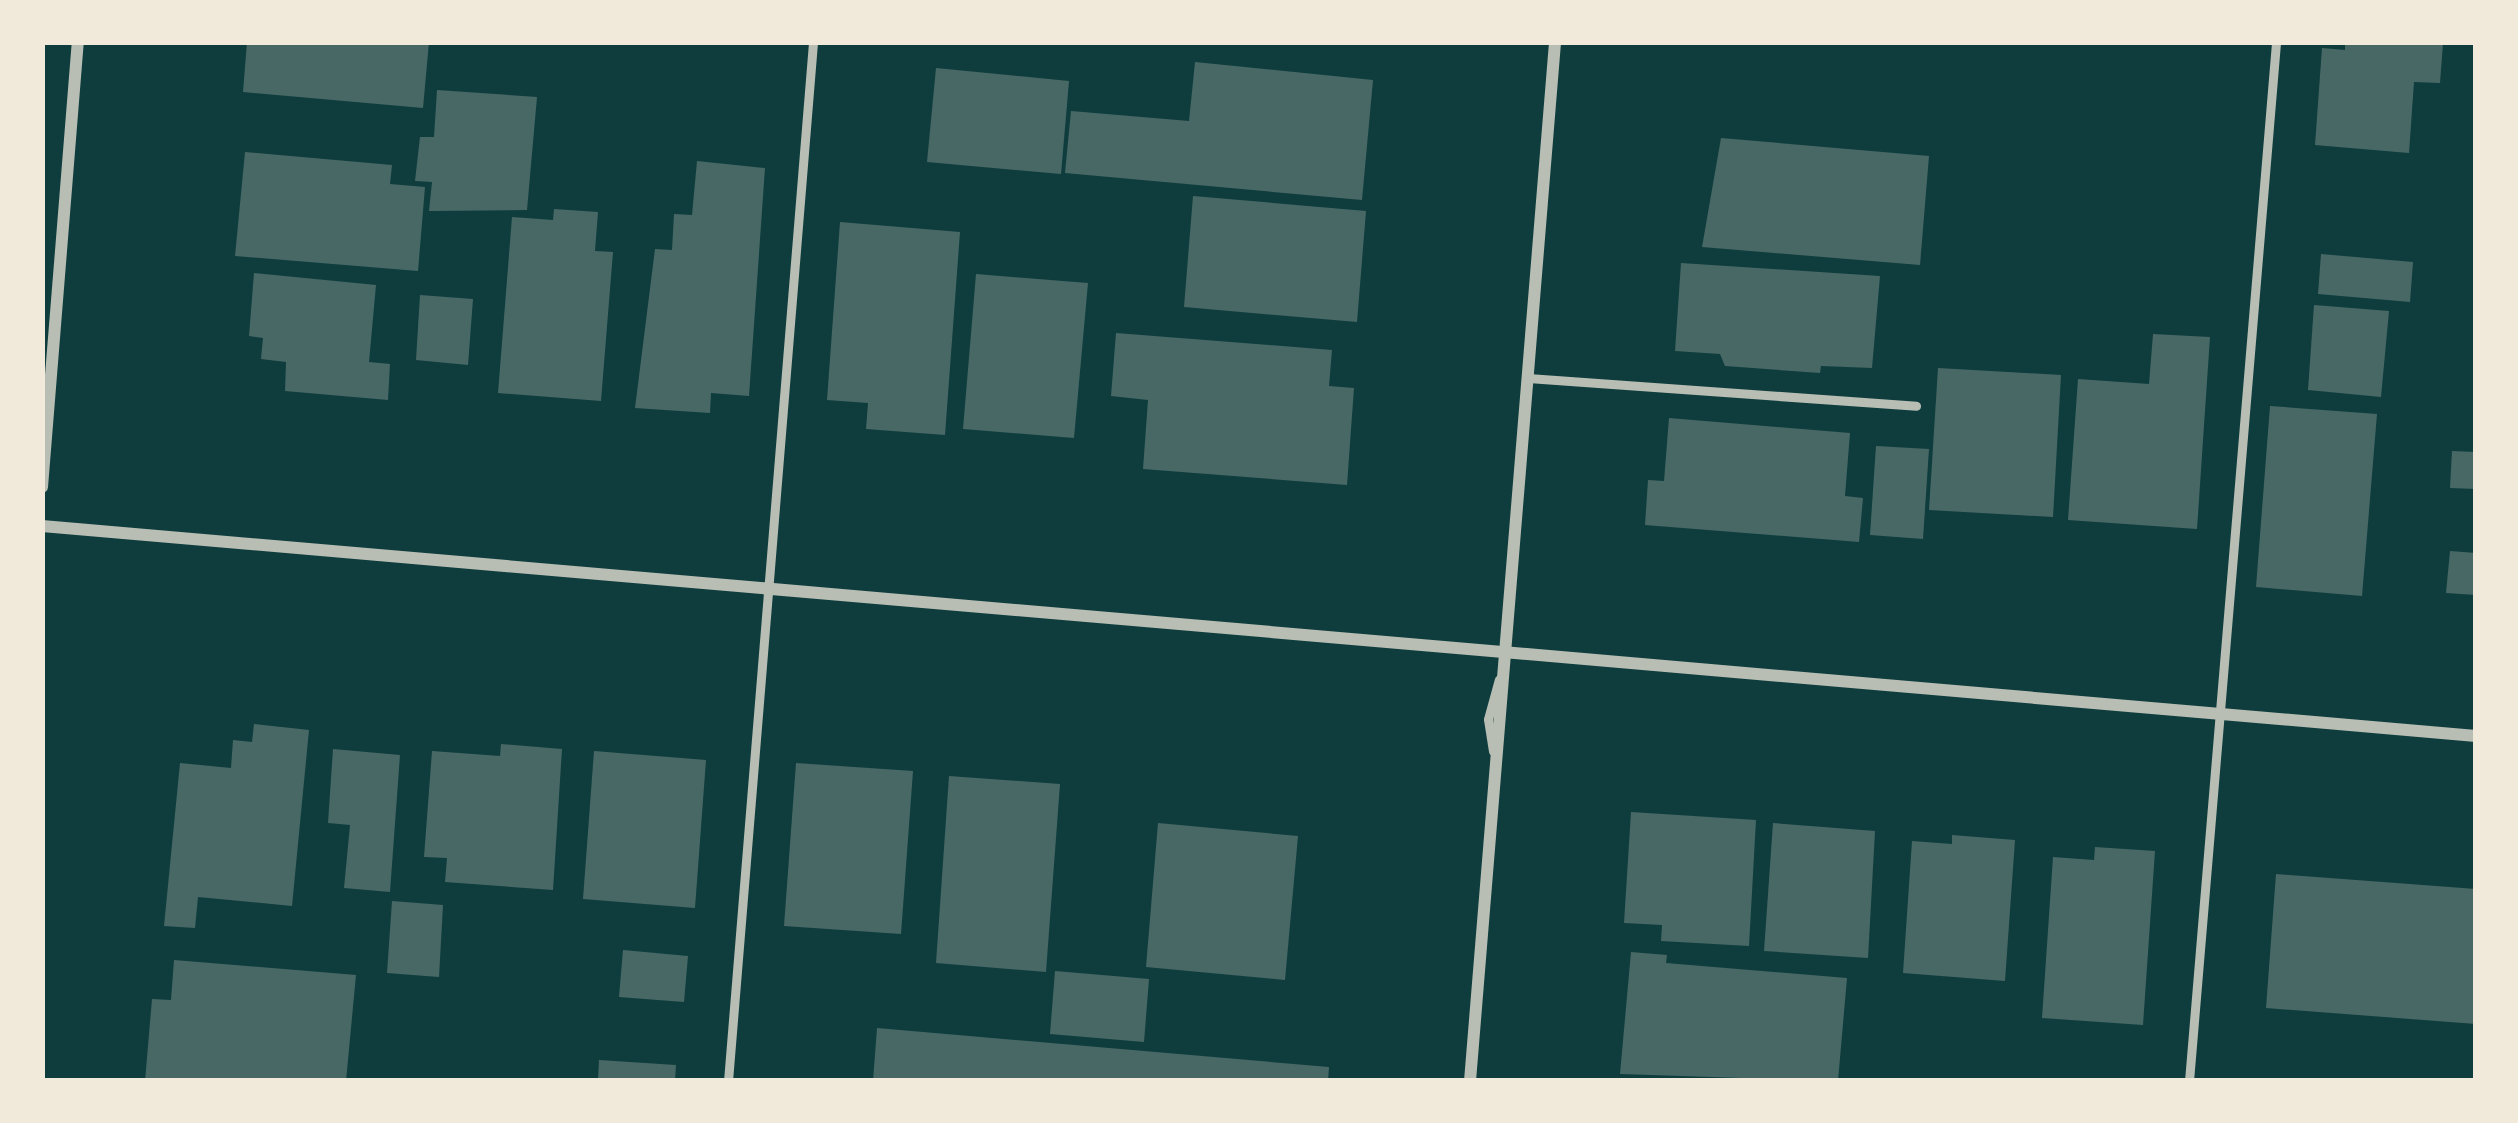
<!DOCTYPE html>
<html>
<head>
<meta charset="utf-8">
<style>
  body { margin:0 }
  #map { position:relative; width:2518px; height:1123px; overflow:hidden; background:#0f3d3e; font-family:"Titillium Web",sans-serif }
  div>[style] { position:absolute }
  .building>* { inset:0; background:#486865 }
  .service>* { height:9px; margin:-4.5px; padding:0 4.5px; transform-origin:4.5px; border-radius:4.5px; background:#b8beb3 }
  .minor>* { height:12px; margin:-6px; padding:0 6px; transform-origin:6px; border-radius:6px; background:#b8beb3 }
  span { translate:-50% -50%; white-space:nowrap; text-align:center; line-height:1.15; -webkit-text-stroke:12px #f1e9da; paint-order:stroke }
  .frame { position:absolute; inset:0; border:45px solid #f1e9da; pointer-events:none }
</style>
</head>
<body>
<div id="map">
  <div class="building">
    <i style="clip-path:polygon(247px 42px,429px 42px,423px 108px,243px 92px)"></i>
    <i style="clip-path:polygon(2345px 42px,2443px 43px,2440px 83px,2414px 82px,2409px 153px,2315px 145px,2322px 48px,2345px 50px)"></i>
    <i style="clip-path:polygon(1195px 62px,1373px 80px,1362px 200px,1065px 173px,1071px 111px,1189px 121px)"></i>
    <i style="clip-path:polygon(936px 68px,1069px 81px,1061px 174px,927px 162px)"></i>
    <i style="clip-path:polygon(437px 90px,537px 97px,527px 210px,429px 211px,432px 182px,415px 181px,420px 137px,434px 137px)"></i>
    <i style="clip-path:polygon(1721px 138px,1929px 156px,1920px 265px,1702px 247px)"></i>
    <i style="clip-path:polygon(245px 152px,392px 165px,390px 184px,425px 187px,418px 271px,235px 256px)"></i>
    <i style="clip-path:polygon(697px 161px,765px 168px,749px 396px,711px 393px,710px 413px,635px 408px,655px 249px,672px 250px,674px 214px,692px 215px)"></i>
    <i style="clip-path:polygon(1193px 196px,1366px 211px,1357px 322px,1184px 307px)"></i>
    <i style="clip-path:polygon(554px 209px,598px 212px,595px 251px,613px 252px,601px 401px,498px 393px,512px 217px,553px 220px)"></i>
    <i style="clip-path:polygon(840px 222px,960px 232px,945px 435px,866px 429px,868px 403px,827px 400px)"></i>
    <i style="clip-path:polygon(2321px 254px,2413px 262px,2410px 302px,2318px 294px)"></i>
    <i style="clip-path:polygon(1681px 263px,1880px 276px,1872px 368px,1821px 366px,1820px 373px,1725px 366px,1720px 354px,1675px 351px)"></i>
    <i style="clip-path:polygon(254px 273px,376px 285px,369px 362px,390px 364px,388px 400px,285px 391px,286px 362px,261px 359px,263px 338px,249px 336px)"></i>
    <i style="clip-path:polygon(976px 274px,1088px 283px,1074px 438px,963px 429px)"></i>
    <i style="clip-path:polygon(420px 295px,473px 299px,468px 365px,416px 360px)"></i>
    <i style="clip-path:polygon(2314px 305px,2389px 311px,2381px 397px,2308px 390px)"></i>
    <i style="clip-path:polygon(1116px 333px,1332px 350px,1329px 386px,1354px 388px,1347px 485px,1143px 469px,1148px 400px,1111px 396px)"></i>
    <i style="clip-path:polygon(2153px 334px,2210px 337px,2197px 529px,2068px 520px,2078px 379px,2149px 384px)"></i>
    <i style="clip-path:polygon(1938px 368px,2061px 375px,2053px 517px,1929px 510px)"></i>
    <i style="clip-path:polygon(2270px 406px,2377px 414px,2362px 596px,2256px 587px)"></i>
    <i style="clip-path:polygon(1669px 418px,1850px 433px,1845px 496px,1863px 498px,1859px 542px,1645px 525px,1648px 480px,1664px 481px)"></i>
    <i style="clip-path:polygon(1876px 446px,1929px 449px,1923px 539px,1870px 535px)"></i>
    <i style="clip-path:polygon(2452px 451px,2476px 452px,2476px 489px,2450px 488px)"></i>
    <i style="clip-path:polygon(2450px 551px,2476px 553px,2476px 595px,2446px 593px)"></i>
    <i style="clip-path:polygon(254px 724px,309px 730px,292px 906px,198px 897px,195px 928px,164px 926px,180px 763px,231px 768px,233px 740px,252px 742px)"></i>
    <i style="clip-path:polygon(501px 744px,562px 749px,553px 890px,445px 882px,447px 858px,424px 857px,432px 751px,500px 756px)"></i>
    <i style="clip-path:polygon(333px 749px,400px 755px,390px 892px,344px 888px,350px 825px,328px 823px)"></i>
    <i style="clip-path:polygon(594px 751px,706px 760px,695px 908px,583px 899px)"></i>
    <i style="clip-path:polygon(796px 763px,913px 771px,901px 934px,784px 926px)"></i>
    <i style="clip-path:polygon(949px 776px,1060px 784px,1046px 972px,936px 963px)"></i>
    <i style="clip-path:polygon(1631px 812px,1756px 820px,1749px 946px,1661px 941px,1662px 925px,1624px 923px)"></i>
    <i style="clip-path:polygon(1158px 823px,1298px 836px,1285px 980px,1146px 967px)"></i>
    <i style="clip-path:polygon(1773px 823px,1875px 831px,1868px 958px,1764px 951px)"></i>
    <i style="clip-path:polygon(1952px 835px,2015px 840px,2005px 981px,1903px 973px,1912px 841px,1952px 844px)"></i>
    <i style="clip-path:polygon(2095px 847px,2155px 851px,2143px 1025px,2042px 1018px,2053px 857px,2094px 860px)"></i>
    <i style="clip-path:polygon(2276px 874px,2476px 889px,2476px 1024px,2266px 1008px)"></i>
    <i style="clip-path:polygon(392px 901px,443px 905px,439px 977px,387px 973px)"></i>
    <i style="clip-path:polygon(623px 950px,688px 956px,684px 1002px,619px 997px)"></i>
    <i style="clip-path:polygon(1631px 952px,1667px 955px,1666px 963px,1847px 978px,1838px 1081px,1620px 1074px)"></i>
    <i style="clip-path:polygon(174px 960px,356px 975px,346px 1081px,145px 1081px,152px 999px,171px 1000px)"></i>
    <i style="clip-path:polygon(1055px 971px,1149px 979px,1144px 1042px,1050px 1034px)"></i>
    <i style="clip-path:polygon(877px 1028px,1329px 1067px,1328px 1081px,873px 1081px)"></i>
    <i style="clip-path:polygon(599px 1060px,676px 1065px,675px 1081px,598px 1081px)"></i>
  </div>
  <div class="service">
    <i style="left:1528px;top:378px;width:389px;rotate:4.1deg"></i>
    <i style="left:1493px;top:751px;width:32px;rotate:-99deg"></i>
    <i style="left:1488px;top:719px;width:41px;rotate:-74.6deg"></i>
    <i style="left:728px;top:1081px;width:1042px;rotate:-85.32deg"></i>
    <i style="left:2189px;top:1081px;width:1043px;rotate:-85.21deg"></i>
  </div>
  <div class="minor">
    <i style="left:42px;top:487px;width:446px;rotate:-85.4deg"></i>
    <i style="left:42px;top:526px;width:2443px;rotate:4.93deg"></i>
    <i style="left:1470px;top:1081px;width:1042px;rotate:-85.32deg"></i>
  </div>
  <div class="frame"></div>
</div>
</body>
</html>
